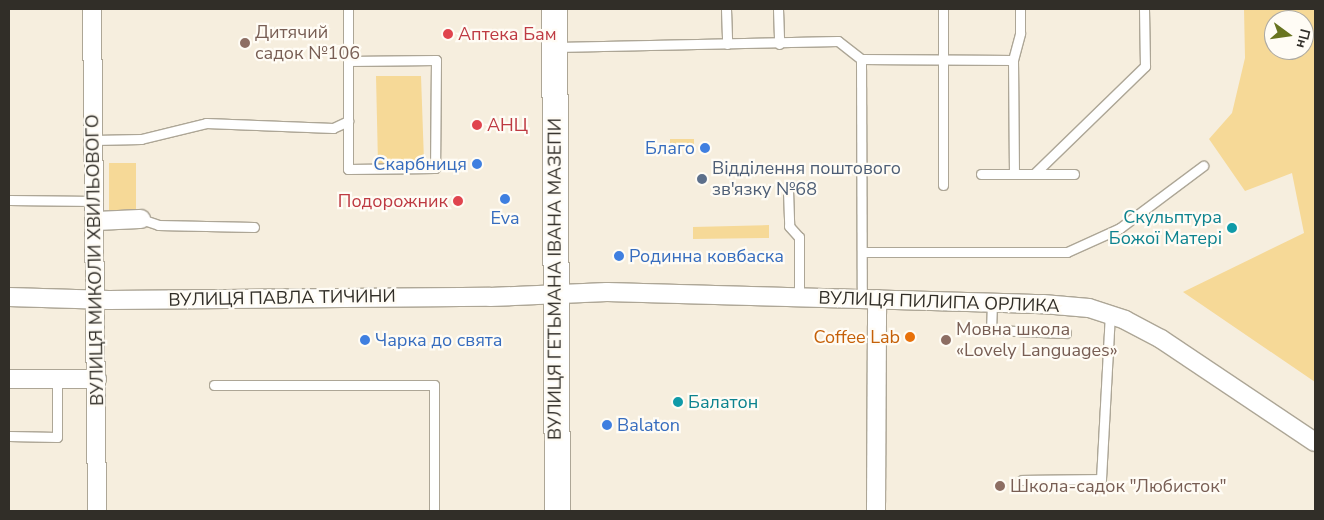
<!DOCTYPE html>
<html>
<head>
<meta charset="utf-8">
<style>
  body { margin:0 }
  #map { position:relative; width:1324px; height:520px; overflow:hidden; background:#f6eede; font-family:"Nunito Sans",sans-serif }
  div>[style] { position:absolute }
  .green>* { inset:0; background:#f6d997 }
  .roads { filter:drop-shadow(1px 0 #ada696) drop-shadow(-1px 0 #ada696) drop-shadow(0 1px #ada696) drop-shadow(0 -1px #ada696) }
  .service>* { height:9px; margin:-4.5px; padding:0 4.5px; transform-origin:4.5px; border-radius:4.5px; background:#fff }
  .minor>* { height:18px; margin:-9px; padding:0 9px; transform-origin:9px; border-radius:9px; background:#fff }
  .secondary>* { height:25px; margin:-12.5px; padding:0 12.5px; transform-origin:12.5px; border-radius:12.5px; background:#fff }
  .dots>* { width:14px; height:14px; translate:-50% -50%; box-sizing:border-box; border:2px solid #fffcf5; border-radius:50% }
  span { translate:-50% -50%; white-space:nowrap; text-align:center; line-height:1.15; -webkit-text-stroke:4.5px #fffcf5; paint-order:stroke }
  .education-label { font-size:18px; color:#785e54 }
  .left { translate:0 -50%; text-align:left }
  .health-label { font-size:18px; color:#be3a42 }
  .right { translate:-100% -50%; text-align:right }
  .shop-label { font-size:18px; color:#366cbe }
  .service-label { font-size:18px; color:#4e5e75 }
  .culture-label { font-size:18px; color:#0d838f }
  .street-label { font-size:18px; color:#312e28 }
  .food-label { font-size:18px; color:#c56008 }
  .frame { position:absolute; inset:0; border:10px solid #312e28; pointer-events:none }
  .north { position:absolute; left:1264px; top:10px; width:50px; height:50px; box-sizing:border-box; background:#fffcf5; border:1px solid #adaaa3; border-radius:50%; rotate:104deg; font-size:14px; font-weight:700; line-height:20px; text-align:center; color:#312e28 }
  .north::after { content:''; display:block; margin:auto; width:18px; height:22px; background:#68741f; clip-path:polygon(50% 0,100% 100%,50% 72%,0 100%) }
</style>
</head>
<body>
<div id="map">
  <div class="green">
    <i style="clip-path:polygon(evenodd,1244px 9px,1315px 9px,1315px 382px,1183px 292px,1304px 233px,1292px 173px,1245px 191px,1209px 139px,1232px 113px,1245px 58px,1244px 9px,1274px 20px,1304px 20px,1304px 50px,1274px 50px,1274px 20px)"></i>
    <i style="clip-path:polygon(376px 76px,421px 76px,424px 161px,378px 164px)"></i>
    <i style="clip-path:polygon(670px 139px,694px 139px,694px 145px,670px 145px)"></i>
    <i style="clip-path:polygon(109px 163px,136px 163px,136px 212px,109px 212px)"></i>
    <i style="clip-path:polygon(769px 225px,769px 238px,693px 239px,693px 227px)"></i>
  </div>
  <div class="roads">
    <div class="service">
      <i style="left:726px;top:9px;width:35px;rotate:88deg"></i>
      <i style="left:778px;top:9px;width:35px;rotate:88deg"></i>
      <i style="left:943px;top:10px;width:175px;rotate:90deg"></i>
      <i style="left:556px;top:47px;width:282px;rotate:-1.2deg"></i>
      <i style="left:838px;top:41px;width:29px;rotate:38deg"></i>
      <i style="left:861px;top:59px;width:152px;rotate:0.4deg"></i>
      <i style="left:1013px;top:60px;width:28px;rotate:-75deg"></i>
      <i style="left:1020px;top:33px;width:24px;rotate:-90deg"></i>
      <i style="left:861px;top:59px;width:240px;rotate:89.8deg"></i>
      <i style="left:1013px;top:60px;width:113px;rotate:89.5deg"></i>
      <i style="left:348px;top:61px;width:88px;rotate:-0.7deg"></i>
      <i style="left:436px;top:60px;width:108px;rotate:90.5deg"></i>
      <i style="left:435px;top:168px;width:87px;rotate:179.3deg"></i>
      <i style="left:348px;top:169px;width:48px;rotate:-90deg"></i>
      <i style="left:94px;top:140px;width:47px;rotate:-1.2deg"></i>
      <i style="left:141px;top:139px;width:67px;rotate:-13.8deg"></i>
      <i style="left:206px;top:123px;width:127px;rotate:2.3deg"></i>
      <i style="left:333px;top:128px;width:17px;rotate:-25deg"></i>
      <i style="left:348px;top:121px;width:112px;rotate:-90deg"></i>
      <i style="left:981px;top:174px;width:93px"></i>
      <i style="left:1034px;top:174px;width:155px;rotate:-44.2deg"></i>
      <i style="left:1145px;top:66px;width:57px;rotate:-91deg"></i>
      <i style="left:788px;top:190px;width:36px;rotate:88deg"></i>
      <i style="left:789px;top:226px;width:15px;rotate:48deg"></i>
      <i style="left:799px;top:237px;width:59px;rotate:90deg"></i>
      <i style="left:9px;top:200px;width:86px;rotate:0.7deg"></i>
      <i style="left:141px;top:219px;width:18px;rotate:19deg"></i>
      <i style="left:158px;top:225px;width:96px;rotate:1.2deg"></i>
      <i style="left:862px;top:252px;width:205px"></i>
      <i style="left:1067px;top:252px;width:58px;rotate:-24.4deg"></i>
      <i style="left:1120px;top:228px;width:104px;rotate:-36.8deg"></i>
      <i style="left:992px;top:303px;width:27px;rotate:92deg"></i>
      <i style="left:991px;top:330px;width:75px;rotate:2.3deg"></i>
      <i style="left:214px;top:385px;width:220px"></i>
      <i style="left:434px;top:385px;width:126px;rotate:90deg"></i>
      <i style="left:9px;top:436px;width:48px;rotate:1.2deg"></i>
      <i style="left:57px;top:437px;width:58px;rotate:-90deg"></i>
      <i style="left:1022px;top:480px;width:79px;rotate:-0.7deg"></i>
      <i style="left:1101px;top:479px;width:164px;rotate:-86.9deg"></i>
    </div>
    <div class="minor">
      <i style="left:92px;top:9px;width:502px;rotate:89.43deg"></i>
      <i style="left:95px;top:221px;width:46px;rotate:-2.5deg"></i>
      <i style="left:9px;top:297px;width:100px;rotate:1.7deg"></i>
      <i style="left:109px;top:300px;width:381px;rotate:-0.5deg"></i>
      <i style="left:490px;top:297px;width:117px;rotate:-2.4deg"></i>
      <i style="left:607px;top:292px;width:436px;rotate:1.6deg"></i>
      <i style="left:1043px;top:304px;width:46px;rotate:5deg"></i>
      <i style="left:1089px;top:308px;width:38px;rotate:18deg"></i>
      <i style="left:1125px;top:320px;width:41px;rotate:27.8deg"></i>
      <i style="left:1161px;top:339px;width:185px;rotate:33.8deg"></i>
      <i style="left:9px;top:379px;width:88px"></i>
      <i style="left:876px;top:511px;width:212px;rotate:-89.7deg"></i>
    </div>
    <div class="secondary">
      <i style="left:554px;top:9px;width:502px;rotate:89.66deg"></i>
    </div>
  </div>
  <div class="dots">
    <i style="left:448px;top:34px;background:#e0444e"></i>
    <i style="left:245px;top:43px;background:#8d6e63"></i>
    <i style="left:477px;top:125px;background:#e0444e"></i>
    <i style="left:705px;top:148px;background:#3f7fe0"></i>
    <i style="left:477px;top:164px;background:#3f7fe0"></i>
    <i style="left:702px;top:179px;background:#5c6f8a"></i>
    <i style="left:505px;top:199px;background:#3f7fe0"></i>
    <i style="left:458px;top:201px;background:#e0444e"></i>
    <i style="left:1232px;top:228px;background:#0f9aa8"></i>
    <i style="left:619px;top:256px;background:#3f7fe0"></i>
    <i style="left:910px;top:337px;background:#e8710a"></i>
    <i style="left:365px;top:340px;background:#3f7fe0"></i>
    <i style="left:946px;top:340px;background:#8d6e63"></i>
    <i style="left:678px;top:402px;background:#0f9aa8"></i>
    <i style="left:607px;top:425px;background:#3f7fe0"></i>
    <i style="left:1000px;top:486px;background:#8d6e63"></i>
  </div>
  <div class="education-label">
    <span class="left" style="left:255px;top:43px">Дитячий<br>садок №106</span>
    <span class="left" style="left:956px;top:340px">Мовна школа<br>«Lovely Languages»</span>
    <span class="left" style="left:1010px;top:486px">Школа-садок "Любисток"</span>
  </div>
  <div class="health-label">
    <span class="left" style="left:458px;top:34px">Аптека Бам</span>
    <span class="left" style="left:487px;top:125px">АНЦ</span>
    <span class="right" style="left:448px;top:201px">Подорожник</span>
  </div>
  <div class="shop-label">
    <span class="right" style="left:695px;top:148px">Благо</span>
    <span class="right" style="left:467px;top:164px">Скарбниця</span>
    <span style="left:505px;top:218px">Eva</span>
    <span class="left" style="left:629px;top:256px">Родинна ковбаска</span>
    <span class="left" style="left:375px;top:340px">Чарка до свята</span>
    <span class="left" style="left:617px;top:425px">Balaton</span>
  </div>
  <div class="service-label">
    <span class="left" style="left:712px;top:179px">Відділення поштового<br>зв'язку №68</span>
  </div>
  <div class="culture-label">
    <span class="right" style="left:1222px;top:228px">Скульптура<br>Божої Матері</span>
    <span class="left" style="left:688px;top:402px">Балатон</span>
  </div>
  <div class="street-label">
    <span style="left:95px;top:260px;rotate:-91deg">ВУЛИЦЯ МИКОЛИ ХВИЛЬОВОГО</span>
    <span style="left:555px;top:279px;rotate:-90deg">ВУЛИЦЯ ГЕТЬМАНА ІВАНА МАЗЕПИ</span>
    <span style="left:282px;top:298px;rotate:-1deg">ВУЛИЦЯ ПАВЛА ТИЧИНИ</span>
    <span style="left:939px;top:302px;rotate:2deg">ВУЛИЦЯ ПИЛИПА ОРЛИКА</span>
  </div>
  <div class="food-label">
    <span class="right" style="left:900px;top:337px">Coffee Lab</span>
  </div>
  <div class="frame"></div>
  <div class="north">Пн</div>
</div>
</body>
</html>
